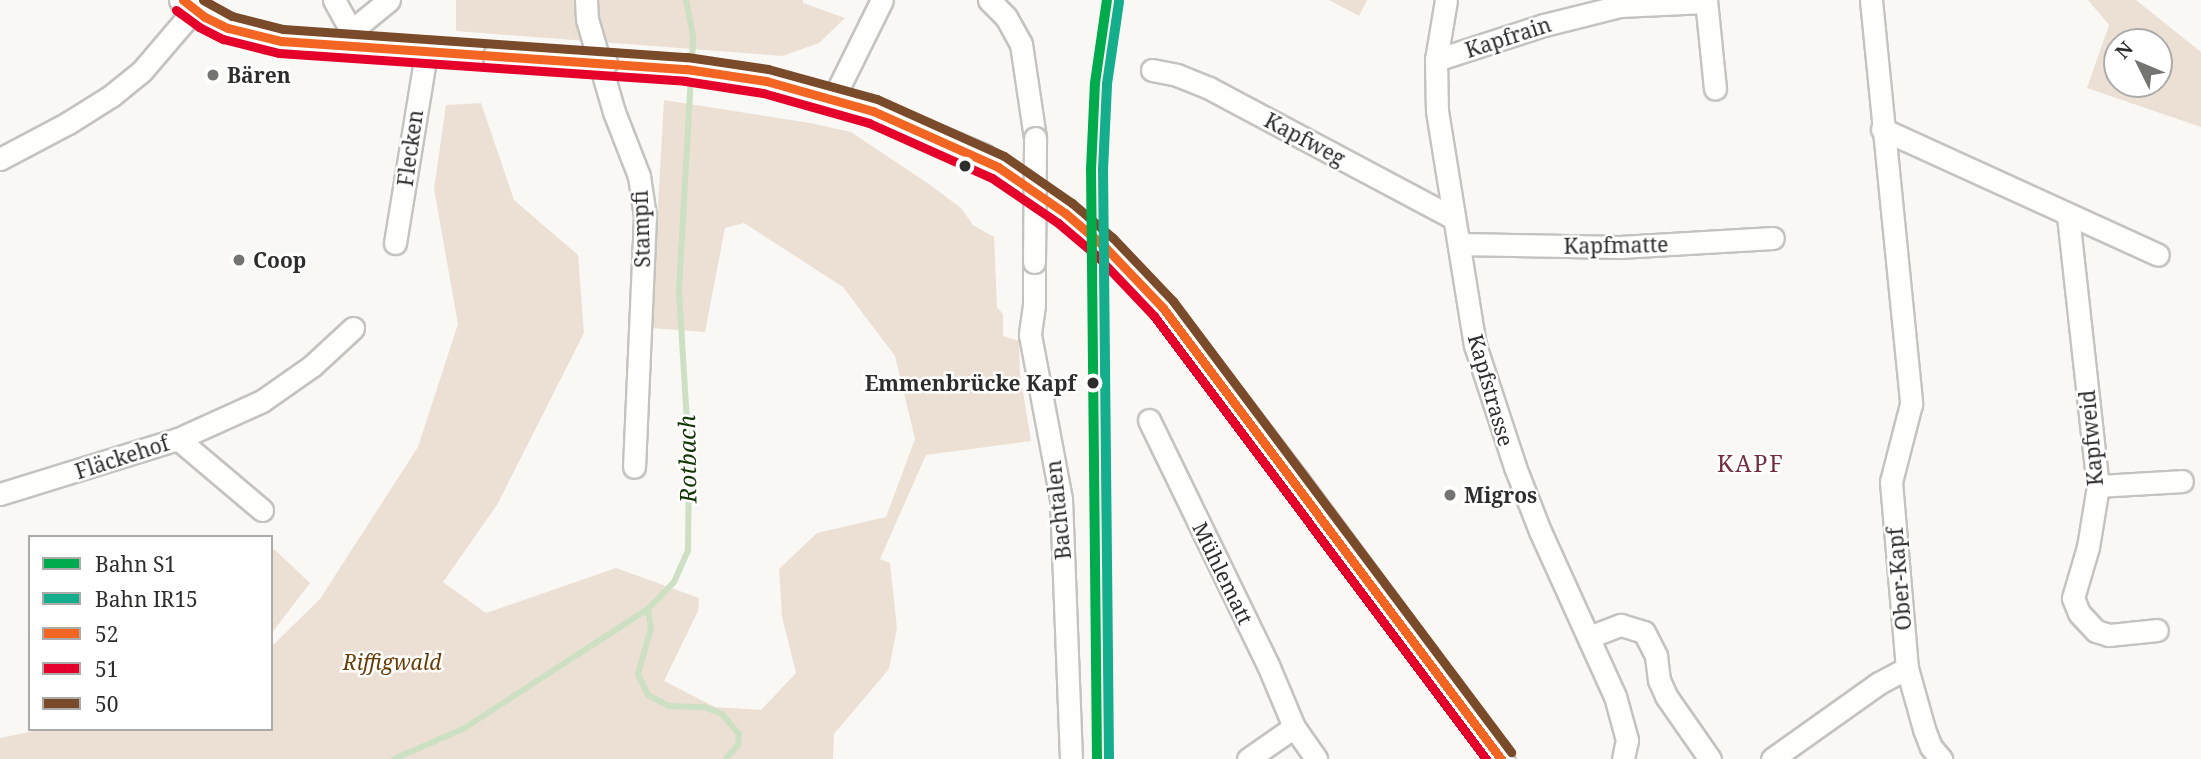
<!DOCTYPE html>
<html>
<head>
<meta charset="utf-8">
<style>
  body { margin:0 }
  #map { position:relative; width:2201px; height:759px; overflow:hidden; background:#f9f8f4; font-family:"Noto Serif",serif }
  div>[style] { position:absolute }
  .green>* { inset:0; background:#ece0d4 }
  .stream>* { height:6px; margin:-3px; padding:0 3px; transform-origin:3px; border-radius:3px; background:#cde0c4 }
  .roads { filter:drop-shadow(2px 0 #c4c3c0) drop-shadow(-2px 0 #c4c3c0) drop-shadow(0 2px #c4c3c0) drop-shadow(0 -2px #c4c3c0) }
  .minor>* { height:21px; margin:-10.5px; padding:0 10.5px; transform-origin:10.5px; border-radius:10.5px; background:#fefefd }
  .major>* { height:26px; margin:-13px; padding:0 13px; transform-origin:13px; border-radius:13px; background:#fefefd }
  .bridges { filter:drop-shadow(2px 0 #c4c3c0) drop-shadow(-2px 0 #c4c3c0) drop-shadow(0 2px #c4c3c0) drop-shadow(0 -2px #c4c3c0) }
  .minor-bridge>* { height:21px; margin:-10.5px; padding:0 10.5px; transform-origin:10.5px; border-radius:10.5px; background:#fefefd }
  .major-bridge>* { height:26px; margin:-13px; padding:0 13px; transform-origin:13px; border-radius:13px; background:#fefefd }
  .bus-1>* { height:9px; margin:-4.5px; padding:0 4.5px; transform-origin:4.5px; border-radius:4.5px; background:#f26522 }
  .bus-2>* { height:9px; margin:-4.5px; padding:0 4.5px; transform-origin:4.5px; border-radius:4.5px; background:#e4002b }
  .bus-3>* { height:9px; margin:-4.5px; padding:0 4.5px; transform-origin:4.5px; border-radius:4.5px; background:#7a4b2a }
  .rail-1>* { height:10px; margin:-5px; padding:0 5px; transform-origin:5px; border-radius:5px; background:#00ab4d }
  .rail-2>* { height:10px; margin:-5px; padding:0 5px; transform-origin:5px; border-radius:5px; background:#15ae8d }
  .dots>* { width:19px; height:19px; translate:-50% -50%; box-sizing:border-box; border:4px solid #fff; border-radius:50% }
  span { translate:-50% -50%; white-space:nowrap; text-align:center; line-height:1.15; -webkit-text-stroke:5px #fff; paint-order:stroke }
  .street-label { font-size:21px; color:#2d2d2b }
  .poi-label { font-size:21px; color:#2d2d2b; font-weight:700 }
  .left { translate:0 -50%; text-align:left }
  .stop-label { font-size:21px; color:#2d2d2b; font-weight:700 }
  .right { translate:-100% -50%; text-align:right }
  .park-label { font-size:21px; color:#683c05; font-style:italic }
  .water-label { font-size:23px; color:#143602; font-style:italic }
  .neighbourhood-label { font-size:23px; color:#742d3c; letter-spacing:2px }
  .legend { position:absolute; left:28px; top:535px; width:245px; height:196px; box-sizing:border-box; background:#fff; border:2px solid #ababaa; margin:0; padding:9px 12px; list-style:none; font-size:21px; color:#2d2d2b }
  .legend li { display:flex; align-items:center; gap:14px; height:35px }
  .legend b { width:35px; border:2px solid #ababaa }
  .north { position:absolute; left:2103px; top:28px; width:70px; height:70px; box-sizing:border-box; background:#fff; border:2px solid #ababaa; border-radius:50%; rotate:313deg; font-size:19px; font-weight:700; line-height:28px; text-align:center; color:#2d2d2b }
  .north::after { content:''; display:block; margin:auto; width:24px; height:32px; background:#747471; clip-path:polygon(50% 0,100% 100%,50% 72%,0 100%) }
</style>
</head>
<body>
<div id="map">
  <div class="green">
    <i style="clip-path:polygon(456px 0,803px 0,803px 3px,845px 18px,819px 43px,783px 56px,456px 31px)"></i>
    <i style="clip-path:polygon(1329px 0,1367px 0,1359px 16px)"></i>
    <i style="clip-path:polygon(evenodd,2088px 0,2136px 0,2201px 52px,2201px 127px,2087px 88px,2109px 25px,2088px 0,2159px 42px,2159px 84px,2117px 84px,2117px 42px,2159px 42px)"></i>
    <i style="clip-path:polygon(664px 100px,810px 123px,851px 132px,929px 184px,961px 208px,973px 225px,994px 237px,997px 307px,1003px 314px,1003px 336px,1019px 341px,1020px 374px,1031px 441px,926px 455px,880px 559px,890px 563px,897px 628px,889px 669px,834px 734px,833px 759px,0 759px,0 738px,44px 729px,271px 729px,271px 647px,320px 599px,418px 447px,458px 324px,434px 189px,446px 105px,481px 103px,514px 200px,578px 255px,584px 333px,497px 505px,443px 582px,486px 613px,616px 568px,699px 598px,698px 611px,664px 681px,715px 707px,761px 710px,796px 673px,782px 617px,779px 569px,817px 533px,886px 517px,915px 439px,895px 356px,843px 287px,744px 223px,725px 228px,705px 332px,651px 328px)"></i>
    <i style="clip-path:polygon(274px 549px,310px 583px,271px 634px,271px 552px)"></i>
  </div>
  <div class="stream">
    <i style="left:686px;top:0;width:38px;rotate:79deg"></i>
    <i style="left:693px;top:37px;width:26px;rotate:92deg"></i>
    <i style="left:648px;top:609px;width:19px;rotate:81deg"></i>
    <i style="left:651px;top:628px;width:48px;rotate:105.8deg"></i>
    <i style="left:638px;top:674px;width:23px;rotate:65deg"></i>
    <i style="left:648px;top:695px;width:24px;rotate:28deg"></i>
    <i style="left:669px;top:706px;width:35px;rotate:2deg"></i>
    <i style="left:704px;top:707px;width:19px;rotate:21deg"></i>
    <i style="left:722px;top:714px;width:26px;rotate:50deg"></i>
    <i style="left:739px;top:734px;width:11px;rotate:95deg"></i>
    <i style="left:738px;top:745px;width:18px;rotate:131deg"></i>
    <i style="left:394px;top:759px;width:75px;rotate:-23.5deg"></i>
    <i style="left:463px;top:729px;width:221px;rotate:-33deg"></i>
    <i style="left:648px;top:609px;width:37px;rotate:-46deg"></i>
    <i style="left:674px;top:582px;width:35px;rotate:-66deg"></i>
    <i style="left:688px;top:550px;width:95px;rotate:-89.4deg"></i>
    <i style="left:689px;top:455px;width:165px;rotate:-93.5deg"></i>
    <i style="left:679px;top:290px;width:212px;rotate:-86.8deg"></i>
  </div>
  <div class="roads">
    <div class="minor">
      <i style="left:334px;top:0;width:35px;rotate:61deg"></i>
      <i style="left:586px;top:0;width:19px;rotate:87deg"></i>
      <i style="left:587px;top:19px;width:97px;rotate:73.8deg"></i>
      <i style="left:614px;top:112px;width:69px;rotate:68.7deg"></i>
      <i style="left:639px;top:176px;width:40px;rotate:81.5deg"></i>
      <i style="left:645px;top:216px;width:251px;rotate:92.5deg"></i>
      <i style="left:989px;top:0;width:24px;rotate:45deg"></i>
      <i style="left:1006px;top:17px;width:31px;rotate:61deg"></i>
      <i style="left:1021px;top:44px;width:95px;rotate:81.5deg"></i>
      <i style="left:1446px;top:0;width:61px;rotate:99.5deg"></i>
      <i style="left:1436px;top:60px;width:51px;rotate:88.9deg"></i>
      <i style="left:1437px;top:111px;width:237px;rotate:80.8deg"></i>
      <i style="left:1475px;top:345px;width:128px;rotate:71.8deg"></i>
      <i style="left:1515px;top:467px;width:69px;rotate:68.7deg"></i>
      <i style="left:1540px;top:531px;width:181px;rotate:65.6deg"></i>
      <i style="left:1615px;top:696px;width:46px;rotate:74.7deg"></i>
      <i style="left:1627px;top:740px;width:19px;rotate:102deg"></i>
      <i style="left:1706px;top:0;width:89px;rotate:84.2deg"></i>
      <i style="left:1871px;top:0;width:406px;rotate:84.3deg"></i>
      <i style="left:1911px;top:404px;width:81px;rotate:104.4deg"></i>
      <i style="left:1891px;top:482px;width:187px;rotate:85.1deg"></i>
      <i style="left:346px;top:46px;width:16px;rotate:-72deg"></i>
      <i style="left:351px;top:31px;width:49px;rotate:-39.2deg"></i>
      <i style="left:1436px;top:60px;width:114px;rotate:-18deg"></i>
      <i style="left:1544px;top:25px;width:78px;rotate:-14deg"></i>
      <i style="left:1620px;top:6px;width:86px;rotate:-2.7deg"></i>
      <i style="left:1152px;top:70px;width:25px;rotate:11deg"></i>
      <i style="left:1177px;top:75px;width:35px;rotate:22deg"></i>
      <i style="left:1209px;top:88px;width:277px;rotate:28deg"></i>
      <i style="left:833px;top:99px;width:110px;rotate:-63.7deg"></i>
      <i style="left:1882px;top:129px;width:303px;rotate:24.5deg"></i>
      <i style="left:0;top:159px;width:77px;rotate:-27.9deg"></i>
      <i style="left:68px;top:123px;width:51px;rotate:-32.1deg"></i>
      <i style="left:111px;top:96px;width:38px;rotate:-39deg"></i>
      <i style="left:141px;top:72px;width:82px;rotate:-49.5deg"></i>
      <i style="left:2068px;top:216px;width:272px;rotate:83.7deg"></i>
      <i style="left:2098px;top:486px;width:62px;rotate:99.3deg"></i>
      <i style="left:2088px;top:547px;width:53px;rotate:106.4deg"></i>
      <i style="left:2073px;top:598px;width:16px;rotate:68deg"></i>
      <i style="left:2079px;top:613px;width:25px;rotate:47deg"></i>
      <i style="left:2096px;top:631px;width:14px;rotate:17deg"></i>
      <i style="left:2109px;top:635px;width:48px;rotate:-5.9deg"></i>
      <i style="left:395px;top:243px;width:193px;rotate:-80.7deg"></i>
      <i style="left:1460px;top:244px;width:160px;rotate:1.1deg"></i>
      <i style="left:1620px;top:247px;width:153px;rotate:-3.4deg"></i>
      <i style="left:1034px;top:262px;width:43px;rotate:90deg"></i>
      <i style="left:1034px;top:305px;width:30px;rotate:98deg"></i>
      <i style="left:1030px;top:335px;width:167px;rotate:79.3deg"></i>
      <i style="left:1061px;top:499px;width:260px;rotate:87.8deg"></i>
      <i style="left:1149px;top:420px;width:272px;rotate:64.1deg"></i>
      <i style="left:1268px;top:665px;width:67px;rotate:67.2deg"></i>
      <i style="left:1294px;top:727px;width:39px;rotate:55deg"></i>
      <i style="left:178px;top:439px;width:110px;rotate:40.2deg"></i>
      <i style="left:2098px;top:486px;width:84px;rotate:-3.4deg"></i>
      <i style="left:0;top:494px;width:186px;rotate:-17.2deg"></i>
      <i style="left:178px;top:439px;width:92px;rotate:-24.3deg"></i>
      <i style="left:262px;top:401px;width:61px;rotate:-35deg"></i>
      <i style="left:312px;top:366px;width:56px;rotate:-42.8deg"></i>
      <i style="left:1589px;top:637px;width:34px;rotate:-21deg"></i>
      <i style="left:1621px;top:625px;width:24px;rotate:17deg"></i>
      <i style="left:1644px;top:632px;width:27px;rotate:63deg"></i>
      <i style="left:1656px;top:656px;width:24px;rotate:83deg"></i>
      <i style="left:1659px;top:680px;width:17px;rotate:66deg"></i>
      <i style="left:1666px;top:696px;width:77px;rotate:55.1deg"></i>
      <i style="left:1248px;top:759px;width:56px;rotate:-34.8deg"></i>
      <i style="left:1772px;top:759px;width:131px;rotate:-35.4deg"></i>
      <i style="left:1879px;top:683px;width:32px;rotate:-28deg"></i>
      <i style="left:1907px;top:668px;width:63px;rotate:74.4deg"></i>
      <i style="left:1924px;top:729px;width:19px;rotate:69deg"></i>
      <i style="left:1931px;top:747px;width:16px;rotate:50deg"></i>
    </div>
    <div class="major">
      <i style="left:183px;top:0;width:45px;rotate:34deg"></i>
      <i style="left:220px;top:25px;width:52px;rotate:16.7deg"></i>
      <i style="left:270px;top:40px;width:228px;rotate:4.3deg"></i>
      <i style="left:604px;top:63px;width:82px;rotate:4.2deg"></i>
      <i style="left:686px;top:69px;width:81px;rotate:8.5deg"></i>
      <i style="left:766px;top:81px;width:111px;rotate:15.7deg"></i>
      <i style="left:873px;top:111px;width:120px;rotate:23.1deg"></i>
      <i style="left:983px;top:158px;width:99px;rotate:33.9deg"></i>
      <i style="left:1065px;top:213px;width:55px;rotate:39.8deg"></i>
      <i style="left:1107px;top:248px;width:82px;rotate:47deg"></i>
      <i style="left:1163px;top:308px;width:219px;rotate:52.6deg"></i>
      <i style="left:1296px;top:482px;width:345px;rotate:53.5deg"></i>
    </div>
  </div>
  <div class="bridges">
    <div class="minor-bridge">
      <i style="left:1034px;top:262px;width:124px;rotate:-89.5deg"></i>
    </div>
    <div class="major-bridge">
      <i style="left:497px;top:57px;width:107px;rotate:3.2deg"></i>
    </div>
  </div>
  <div class="bus-1">
    <i style="left:183px;top:0;width:28px;rotate:38deg"></i>
    <i style="left:205px;top:17px;width:25px;rotate:26deg"></i>
    <i style="left:228px;top:28px;width:55px;rotate:13.8deg"></i>
    <i style="left:281px;top:41px;width:406px;rotate:4deg"></i>
    <i style="left:686px;top:69px;width:81px;rotate:8.5deg"></i>
    <i style="left:766px;top:81px;width:111px;rotate:15.7deg"></i>
    <i style="left:873px;top:111px;width:137px;rotate:24.1deg"></i>
    <i style="left:998px;top:167px;width:81px;rotate:34.5deg"></i>
    <i style="left:1065px;top:213px;width:52px;rotate:40.4deg"></i>
    <i style="left:1105px;top:247px;width:84px;rotate:46.4deg"></i>
    <i style="left:1163px;top:308px;width:564px;rotate:53.15deg"></i>
  </div>
  <div class="bus-2">
    <i style="left:176px;top:10px;width:29px;rotate:36deg"></i>
    <i style="left:199px;top:27px;width:27px;rotate:27deg"></i>
    <i style="left:223px;top:39px;width:58px;rotate:14deg"></i>
    <i style="left:279px;top:53px;width:407px;rotate:3.9deg"></i>
    <i style="left:685px;top:81px;width:79px;rotate:8.7deg"></i>
    <i style="left:763px;top:93px;width:110px;rotate:15.8deg"></i>
    <i style="left:869px;top:123px;width:135px;rotate:24.1deg"></i>
    <i style="left:992px;top:178px;width:80px;rotate:34.3deg"></i>
    <i style="left:1058px;top:223px;width:51px;rotate:40.2deg"></i>
    <i style="left:1097px;top:256px;width:83px;rotate:46.5deg"></i>
    <i style="left:1154px;top:316px;width:554px;rotate:53.15deg"></i>
  </div>
  <div class="bus-3">
    <i style="left:203px;top:0;width:33px;rotate:29deg"></i>
    <i style="left:232px;top:16px;width:53px;rotate:14.3deg"></i>
    <i style="left:283px;top:29px;width:405px;rotate:4deg"></i>
    <i style="left:687px;top:57px;width:82px;rotate:8.4deg"></i>
    <i style="left:768px;top:69px;width:113px;rotate:15.4deg"></i>
    <i style="left:877px;top:99px;width:139px;rotate:24.2deg"></i>
    <i style="left:1004px;top:156px;width:83px;rotate:34.7deg"></i>
    <i style="left:1072px;top:203px;width:54px;rotate:40.5deg"></i>
    <i style="left:1113px;top:238px;width:87px;rotate:46.4deg"></i>
    <i style="left:1173px;top:301px;width:564px;rotate:53.15deg"></i>
  </div>
  <div class="rail-1">
    <i style="left:1097px;top:759px;width:589px;rotate:-90.58deg"></i>
    <i style="left:1091px;top:170px;width:87px;rotate:-87.4deg"></i>
    <i style="left:1095px;top:83px;width:84px;rotate:-81.8deg"></i>
  </div>
  <div class="rail-2">
    <i style="left:1109px;top:759px;width:589px;rotate:-90.58deg"></i>
    <i style="left:1103px;top:170px;width:86px;rotate:-87.3deg"></i>
    <i style="left:1107px;top:84px;width:83px;rotate:-81.7deg"></i>
  </div>
  <div class="dots">
    <i style="left:213px;top:75px;background:#747471"></i>
    <i style="left:965px;top:166px;background:#2d2d2b"></i>
    <i style="left:239px;top:260px;background:#747471"></i>
    <i style="left:1093px;top:383px;background:#2d2d2b"></i>
    <i style="left:1450px;top:495px;background:#747471"></i>
  </div>
  <div class="street-label">
    <span style="left:1508px;top:37px;rotate:-18deg">Kapfrain</span>
    <span style="left:1305px;top:139px;rotate:28deg">Kapfweg</span>
    <span style="left:410px;top:148px;rotate:-82deg">Flecken</span>
    <span style="left:641px;top:229px;rotate:-92deg">Stampfi</span>
    <span style="left:1616px;top:245px;rotate:-1deg">Kapfmatte</span>
    <span style="left:1491px;top:390px;rotate:74deg">Kapfstrasse</span>
    <span style="left:2091px;top:438px;rotate:-95deg">Kapfweid</span>
    <span style="left:122px;top:457px;rotate:-18deg">Fläckehof</span>
    <span style="left:1058px;top:510px;rotate:-96deg">Bachtalen</span>
    <span style="left:1223px;top:573px;rotate:64deg">Mühlematt</span>
    <span style="left:1899px;top:579px;rotate:-95deg">Ober-Kapf</span>
  </div>
  <div class="poi-label">
    <span class="left" style="left:227px;top:75px">Bären</span>
    <span class="left" style="left:253px;top:260px">Coop</span>
    <span class="left" style="left:1464px;top:495px">Migros</span>
  </div>
  <div class="stop-label">
    <span class="right" style="left:1076px;top:383px">Emmenbrücke Kapf</span>
  </div>
  <div class="park-label">
    <span style="left:392px;top:662px">Riffigwald</span>
  </div>
  <div class="water-label">
    <span style="left:687px;top:459px;rotate:-91deg">Rotbach</span>
  </div>
  <div class="neighbourhood-label">
    <span style="left:1751px;top:463px">KAPF</span>
  </div>
  <ul class="legend">
  <li><b style="height:9px;background:#00ab4d"></b>Bahn S1</li>
  <li><b style="height:9px;background:#15ae8d"></b>Bahn IR15</li>
  <li><b style="height:9px;background:#f26522"></b>52</li>
  <li><b style="height:9px;background:#e4002b"></b>51</li>
  <li><b style="height:9px;background:#7a4b2a"></b>50</li>
  </ul>
  <div class="north">N</div>
</div>
</body>
</html>
